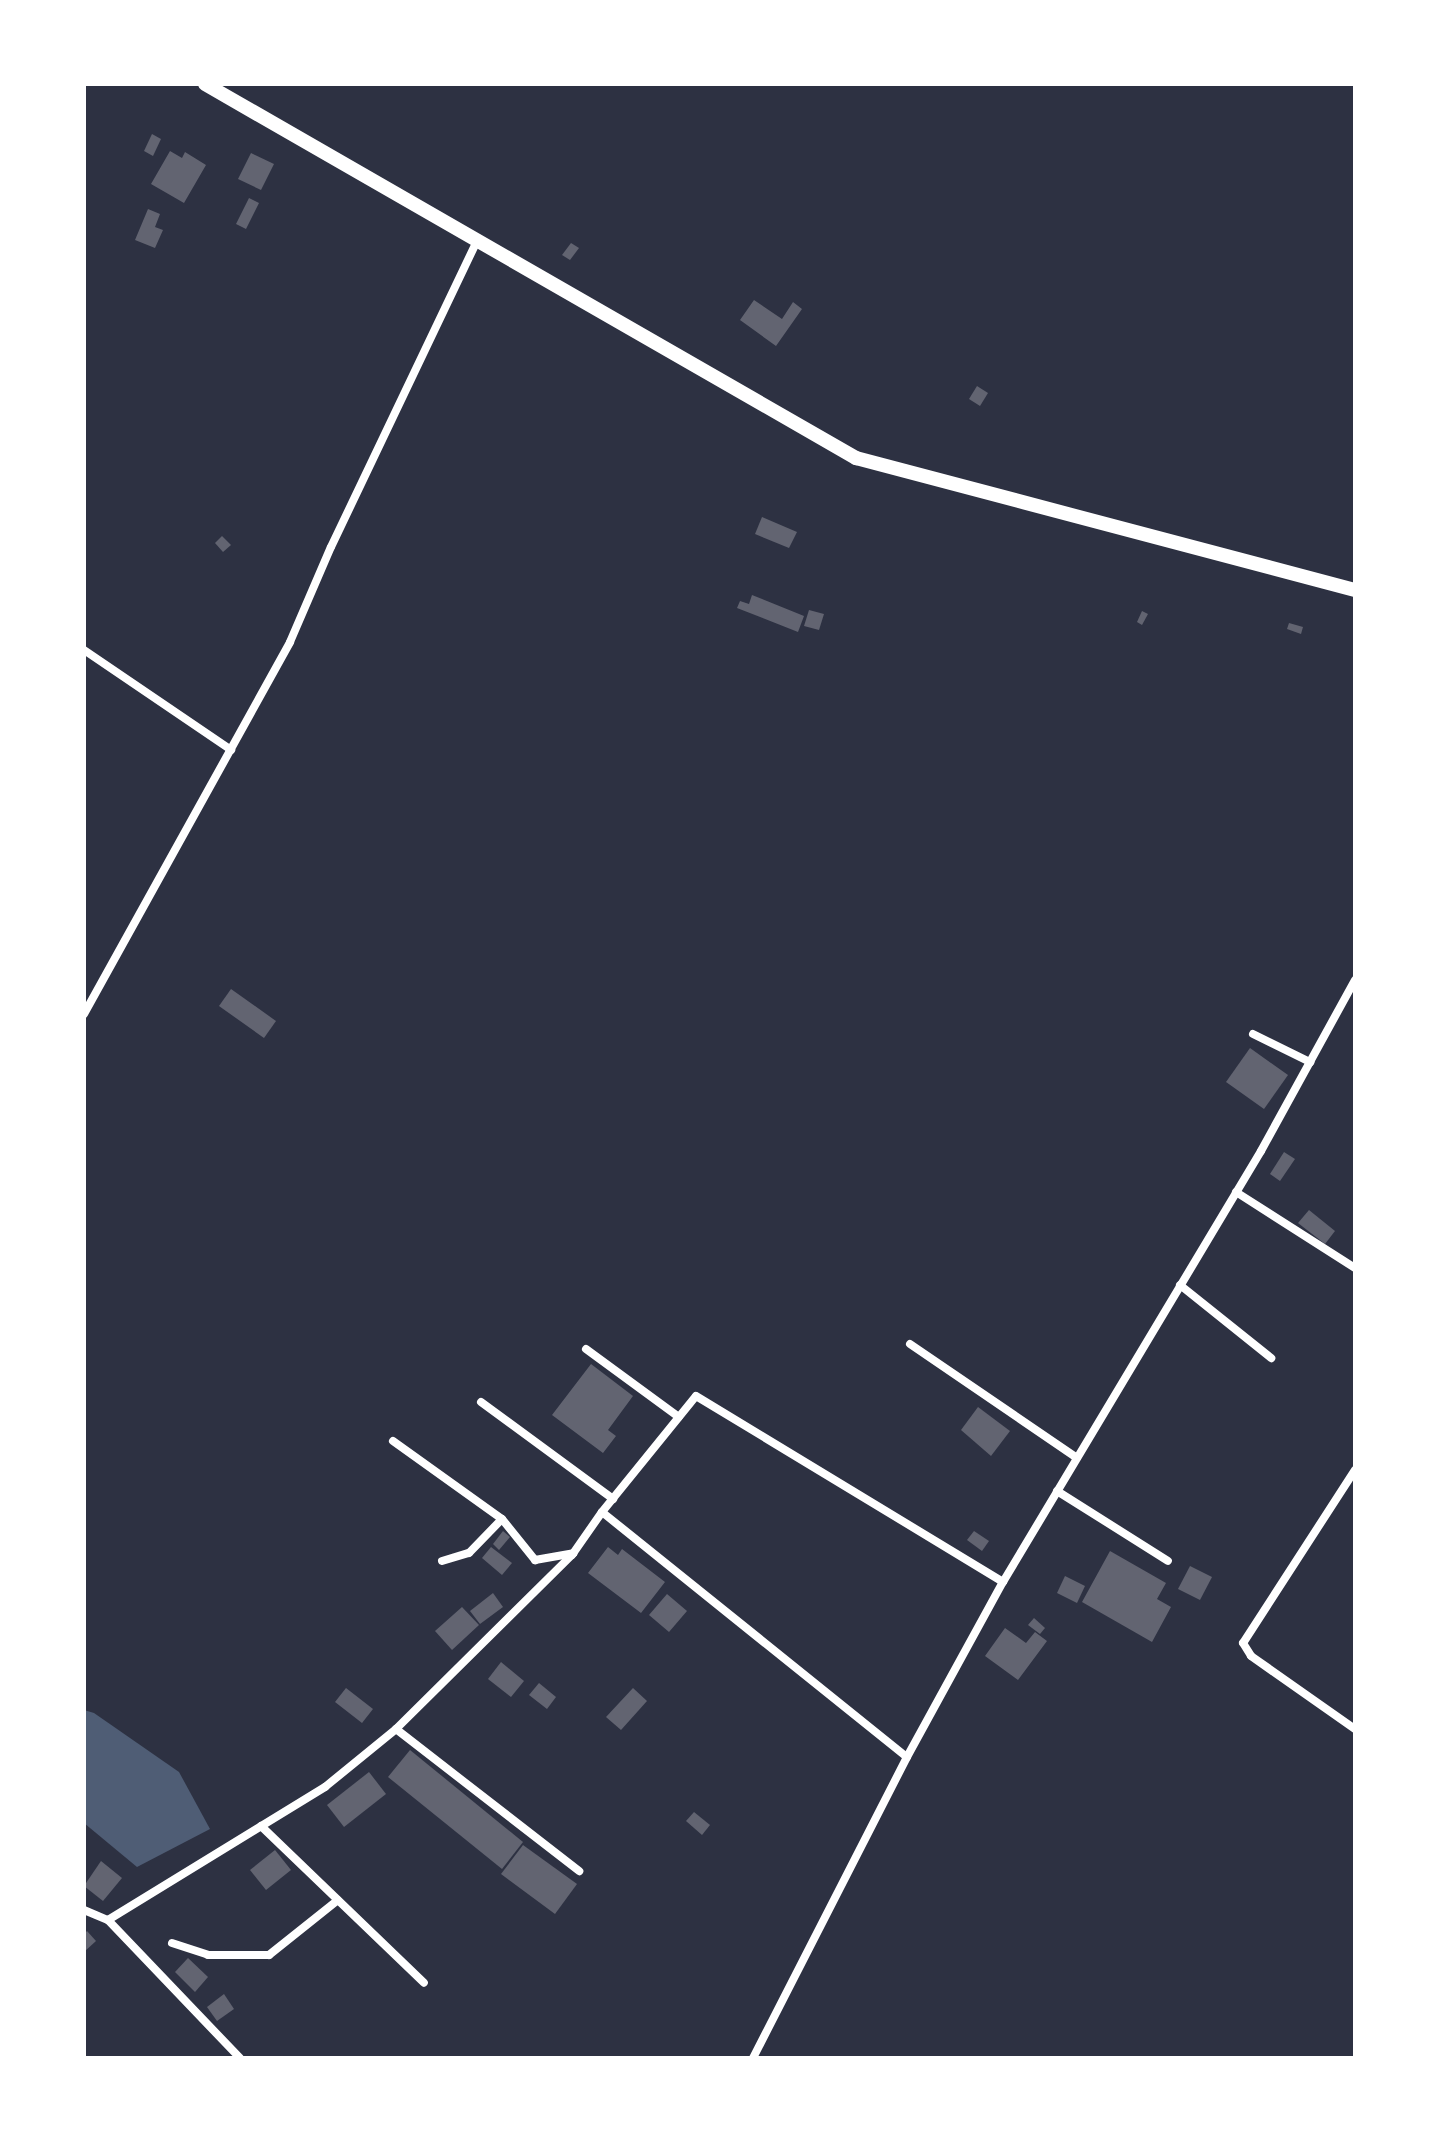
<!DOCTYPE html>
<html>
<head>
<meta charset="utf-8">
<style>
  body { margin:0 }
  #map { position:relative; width:1439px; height:2142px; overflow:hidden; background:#2d3142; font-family:Ubuntu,sans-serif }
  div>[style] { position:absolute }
  .water>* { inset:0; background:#4f5d75 }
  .building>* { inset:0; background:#626471 }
  .minor>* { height:8px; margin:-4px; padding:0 4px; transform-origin:4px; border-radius:4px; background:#fff }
  .primary>* { height:14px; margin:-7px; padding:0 7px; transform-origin:7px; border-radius:7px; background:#fff }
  span { translate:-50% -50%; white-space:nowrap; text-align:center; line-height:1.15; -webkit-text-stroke:8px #fff; paint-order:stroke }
  .frame { position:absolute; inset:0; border:86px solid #fff; pointer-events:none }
</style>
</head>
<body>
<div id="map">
  <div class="water">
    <i style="clip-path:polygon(84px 1710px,94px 1713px,179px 1772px,210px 1829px,137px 1867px,84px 1823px)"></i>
  </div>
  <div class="building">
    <i style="clip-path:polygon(152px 134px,161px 139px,153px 156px,144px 151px)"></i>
    <i style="clip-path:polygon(170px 151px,182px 158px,185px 152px,206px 165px,184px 203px,151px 184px)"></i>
    <i style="clip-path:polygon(251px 153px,274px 164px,261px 190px,238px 179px)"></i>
    <i style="clip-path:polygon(249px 198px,259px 203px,246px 229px,236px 224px)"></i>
    <i style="clip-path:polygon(148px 209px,160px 214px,155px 227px,163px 230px,155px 248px,135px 240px)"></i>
    <i style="clip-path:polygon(571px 243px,579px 248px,570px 260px,562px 255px)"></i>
    <i style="clip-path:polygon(754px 300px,782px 319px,793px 302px,802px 309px,776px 346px,740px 320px)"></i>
    <i style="clip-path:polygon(977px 386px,988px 393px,980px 406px,969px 399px)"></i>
    <i style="clip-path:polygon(762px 517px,797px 532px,789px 548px,755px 534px)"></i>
    <i style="clip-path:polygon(222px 536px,231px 545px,223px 552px,215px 543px)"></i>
    <i style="clip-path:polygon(752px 595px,804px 616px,798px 632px,737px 608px,740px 601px,749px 604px)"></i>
    <i style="clip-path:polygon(809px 610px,824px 614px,819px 630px,804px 626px)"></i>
    <i style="clip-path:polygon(1142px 611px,1148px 614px,1142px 625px,1137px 622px)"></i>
    <i style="clip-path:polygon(1289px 623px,1303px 627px,1301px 634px,1287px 629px)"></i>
    <i style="clip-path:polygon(231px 989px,276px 1021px,264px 1038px,219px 1006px)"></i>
    <i style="clip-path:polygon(1250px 1048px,1288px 1075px,1264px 1109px,1226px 1082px)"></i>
    <i style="clip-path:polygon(1284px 1152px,1295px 1159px,1280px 1181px,1270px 1174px)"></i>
    <i style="clip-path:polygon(1309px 1210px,1335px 1231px,1325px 1244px,1298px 1223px)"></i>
    <i style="clip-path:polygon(591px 1364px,633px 1396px,608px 1430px,616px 1436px,603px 1453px,552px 1415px)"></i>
    <i style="clip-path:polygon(978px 1407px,1010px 1431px,991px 1456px,961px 1430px)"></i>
    <i style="clip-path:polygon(503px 1531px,510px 1537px,499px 1550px,493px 1544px)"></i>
    <i style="clip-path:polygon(974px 1531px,989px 1541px,982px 1551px,967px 1540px)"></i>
    <i style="clip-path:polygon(491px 1547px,512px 1563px,502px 1575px,482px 1558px)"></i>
    <i style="clip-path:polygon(608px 1547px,618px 1555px,622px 1549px,665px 1582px,641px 1613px,588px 1573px)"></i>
    <i style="clip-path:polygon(1110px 1551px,1166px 1583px,1157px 1599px,1171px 1607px,1152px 1642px,1082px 1602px)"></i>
    <i style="clip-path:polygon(1190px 1566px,1212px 1577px,1200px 1600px,1178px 1589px)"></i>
    <i style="clip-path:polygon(1065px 1576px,1085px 1586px,1077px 1603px,1057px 1593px)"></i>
    <i style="clip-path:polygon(493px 1593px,503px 1607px,480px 1624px,470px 1611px)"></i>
    <i style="clip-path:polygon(667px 1594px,687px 1611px,669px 1632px,649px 1615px)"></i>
    <i style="clip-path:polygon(462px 1607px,479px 1625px,452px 1650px,435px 1631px)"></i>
    <i style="clip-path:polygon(1034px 1618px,1045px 1628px,1040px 1634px,1028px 1625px)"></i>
    <i style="clip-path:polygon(1005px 1628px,1026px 1643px,1035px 1632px,1047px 1641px,1018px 1680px,985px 1656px)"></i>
    <i style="clip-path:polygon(501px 1662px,524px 1681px,511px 1697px,488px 1679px)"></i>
    <i style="clip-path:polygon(539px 1683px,556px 1697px,547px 1709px,529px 1695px)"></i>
    <i style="clip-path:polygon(346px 1688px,373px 1709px,362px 1723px,335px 1702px)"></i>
    <i style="clip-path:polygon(633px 1688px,647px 1701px,621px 1730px,606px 1717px)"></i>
    <i style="clip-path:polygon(410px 1750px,523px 1842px,502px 1869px,388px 1777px)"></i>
    <i style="clip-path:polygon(369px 1772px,386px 1794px,344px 1827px,327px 1805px)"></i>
    <i style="clip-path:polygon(694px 1812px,710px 1825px,702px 1835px,686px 1821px)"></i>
    <i style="clip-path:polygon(523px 1845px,577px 1884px,555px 1914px,501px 1874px)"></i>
    <i style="clip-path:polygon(275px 1850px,291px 1870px,266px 1890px,250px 1870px)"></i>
    <i style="clip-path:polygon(101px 1861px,122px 1878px,103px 1901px,84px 1886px)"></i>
    <i style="clip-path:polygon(87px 1931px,96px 1941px,84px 1952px,84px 1934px)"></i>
    <i style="clip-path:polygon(188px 1958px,208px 1977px,195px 1992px,175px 1972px)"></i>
    <i style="clip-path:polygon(224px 1994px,234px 2009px,217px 2021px,207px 2007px)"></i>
  </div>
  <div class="minor">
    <i style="left:84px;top:650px;width:178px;rotate:34.2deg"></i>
    <i style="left:84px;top:1014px;width:425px;rotate:-61deg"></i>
    <i style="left:290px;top:642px;width:103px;rotate:-66.7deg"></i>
    <i style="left:331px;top:547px;width:341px;rotate:-64.5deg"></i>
    <i style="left:1253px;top:1034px;width:64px;rotate:26.2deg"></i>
    <i style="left:1236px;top:1192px;width:141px;rotate:32.6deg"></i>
    <i style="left:1180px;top:1285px;width:117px;rotate:38.7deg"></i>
    <i style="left:910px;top:1344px;width:202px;rotate:34.3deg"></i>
    <i style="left:586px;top:1349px;width:115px;rotate:36.2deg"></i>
    <i style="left:481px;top:1402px;width:164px;rotate:36.3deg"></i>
    <i style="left:393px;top:1441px;width:134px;rotate:35.6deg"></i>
    <i style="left:502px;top:1519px;width:53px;rotate:51.2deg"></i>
    <i style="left:535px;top:1560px;width:39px;rotate:-10deg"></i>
    <i style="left:1355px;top:1470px;width:206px;rotate:122.9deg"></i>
    <i style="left:1243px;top:1643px;width:15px;rotate:58deg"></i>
    <i style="left:1251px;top:1656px;width:127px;rotate:35.1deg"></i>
    <i style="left:1057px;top:1491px;width:131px;rotate:32.2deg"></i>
    <i style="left:602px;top:1512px;width:391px;rotate:38.8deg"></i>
    <i style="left:442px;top:1561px;width:28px;rotate:-17deg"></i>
    <i style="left:469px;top:1553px;width:47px;rotate:-45.9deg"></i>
    <i style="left:396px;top:1729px;width:232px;rotate:37.8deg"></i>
    <i style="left:261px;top:1826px;width:226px;rotate:43.9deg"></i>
    <i style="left:84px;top:1910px;width:26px;rotate:23deg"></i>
    <i style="left:108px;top:1920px;width:255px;rotate:-31.5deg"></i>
    <i style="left:325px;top:1787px;width:92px;rotate:-39.2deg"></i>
    <i style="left:396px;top:1729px;width:247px;rotate:-44.7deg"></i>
    <i style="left:572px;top:1555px;width:52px;rotate:-55.1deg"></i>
    <i style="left:602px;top:1512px;width:149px;rotate:-51deg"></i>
    <i style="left:696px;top:1396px;width:359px;rotate:31.2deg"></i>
    <i style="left:1003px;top:1582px;width:502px;rotate:-59.09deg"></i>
    <i style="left:1261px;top:1151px;width:195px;rotate:-61.2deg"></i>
    <i style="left:108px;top:1920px;width:191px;rotate:46.3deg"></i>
    <i style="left:172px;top:1943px;width:38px;rotate:18deg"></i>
    <i style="left:208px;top:1955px;width:61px"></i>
    <i style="left:269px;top:1955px;width:88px;rotate:-38.6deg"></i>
    <i style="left:753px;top:2058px;width:338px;rotate:-62.9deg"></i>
    <i style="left:907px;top:1757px;width:200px;rotate:-61.3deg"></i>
  </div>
  <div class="primary">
    <i style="left:205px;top:84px;width:751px;rotate:29.88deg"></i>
    <i style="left:856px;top:458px;width:516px;rotate:14.82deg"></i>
  </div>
  <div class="frame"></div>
</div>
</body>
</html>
